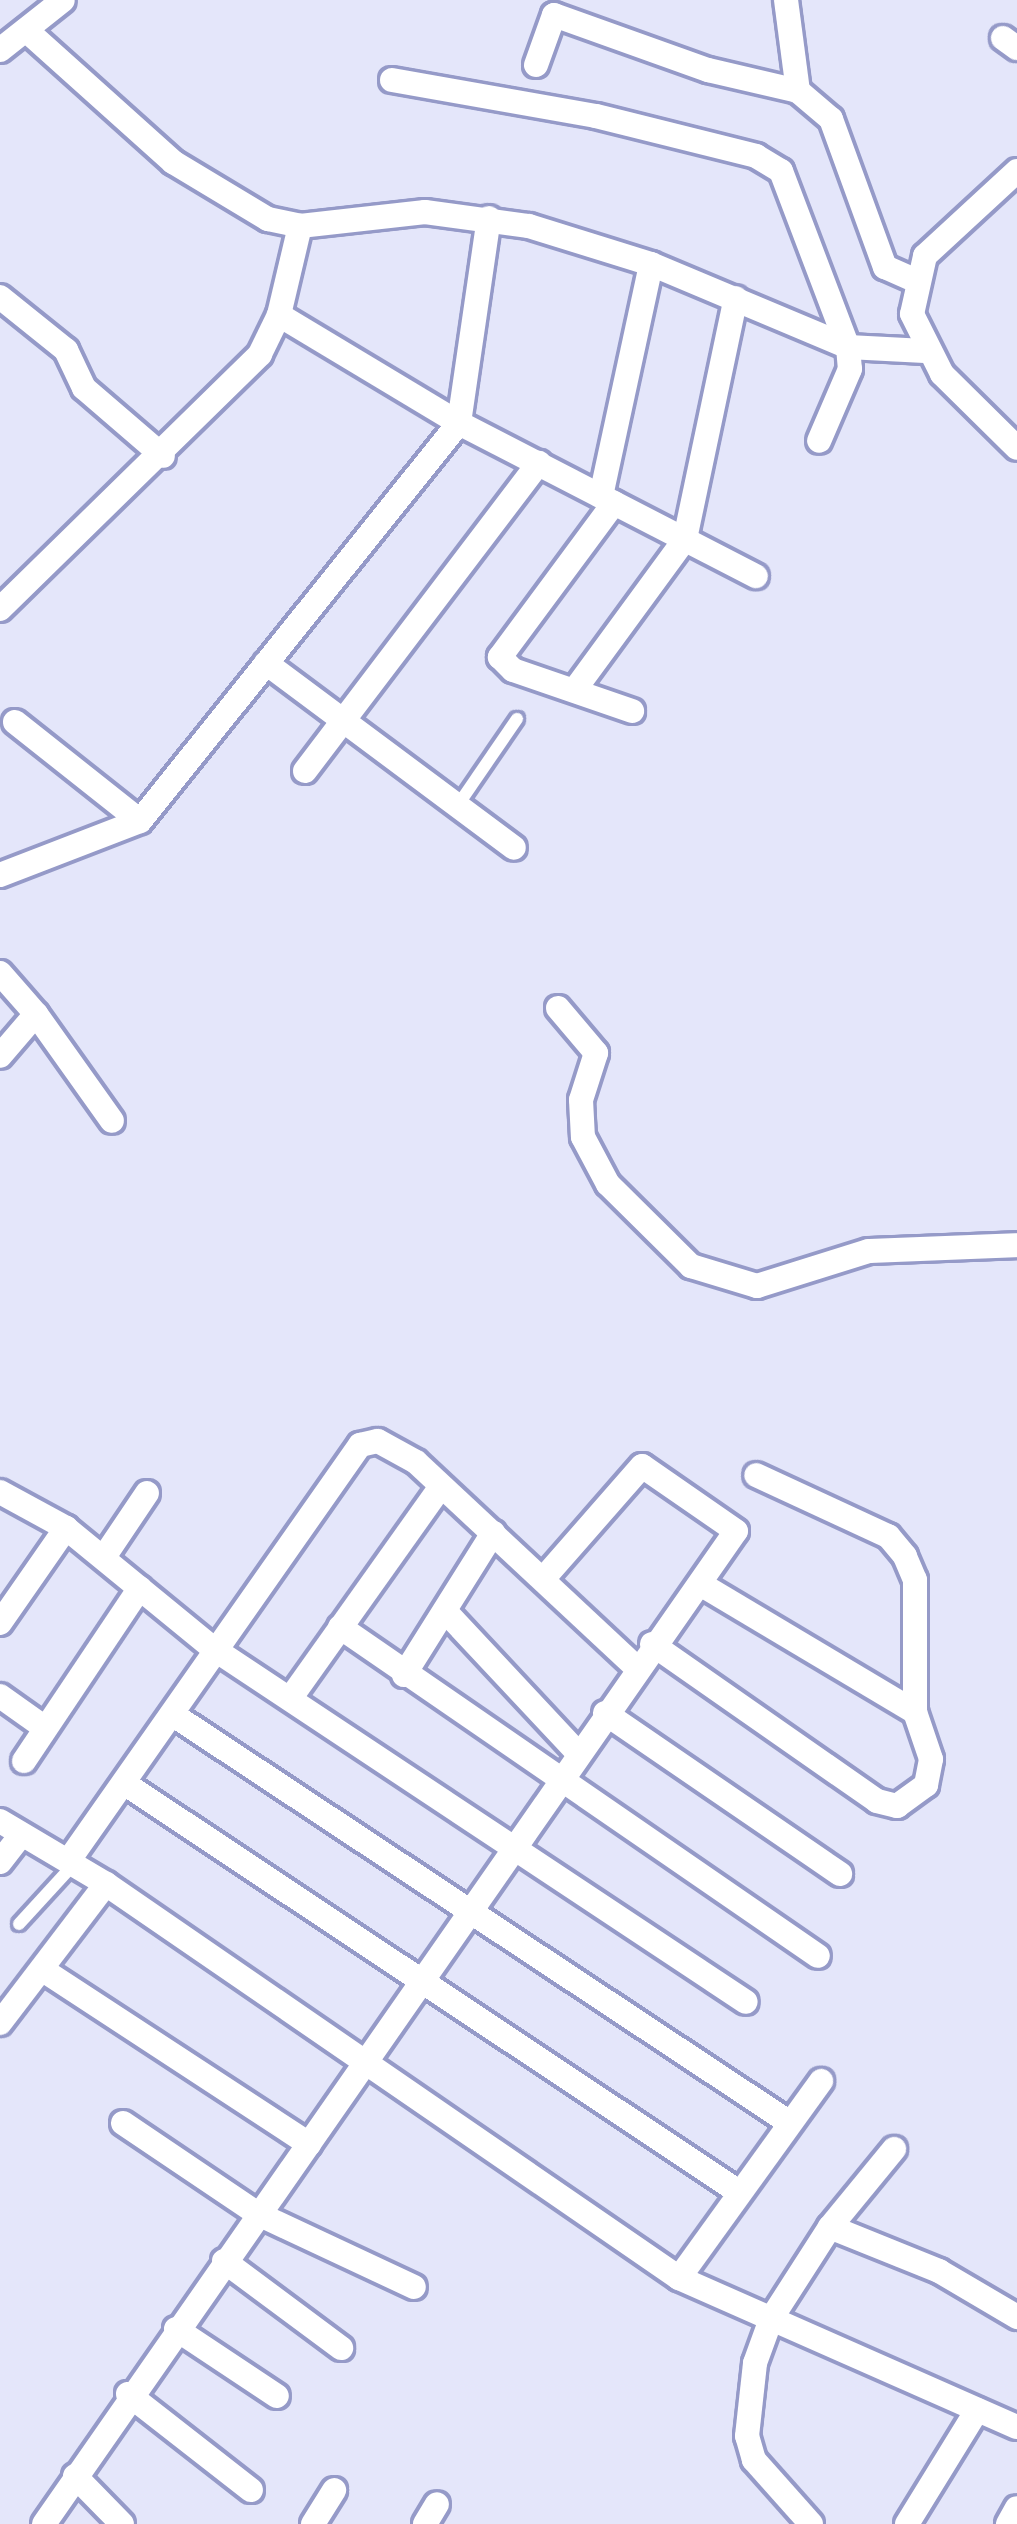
<!DOCTYPE html>
<html>
<head>
<meta charset="utf-8">
<style>
  body { margin:0 }
  #map { position:relative; width:1017px; height:2524px; overflow:hidden; background:#e4e6fa; font-family:Bitter,serif }
  div>[style] { position:absolute }
  .roads { filter:drop-shadow(3px 0 #959ac8) drop-shadow(-3px 0 #959ac8) drop-shadow(0 3px #959ac8) drop-shadow(0 -3px #959ac8) }
  .service>* { height:12px; margin:-6px; padding:0 6px; transform-origin:6px; border-radius:6px; background:#fff }
  .minor>* { height:24px; margin:-12px; padding:0 12px; transform-origin:12px; border-radius:12px; background:#fff }
  span { translate:-50% -50%; white-space:nowrap; text-align:center; line-height:1.15; -webkit-text-stroke:12px #e4e6fa; paint-order:stroke }
</style>
</head>
<body>
<div id="map">
  <div class="roads">
    <div class="service">
      <i style="left:456px;top:808px;width:108px;rotate:-55.6deg"></i>
      <i style="left:19px;top:1924px;width:81px;rotate:-47.5deg"></i>
    </div>
    <div class="minor">
      <i style="left:786px;top:0;width:92px;rotate:82.5deg"></i>
      <i style="left:26px;top:30px;width:198px;rotate:41.9deg"></i>
      <i style="left:173px;top:162px;width:111px;rotate:31deg"></i>
      <i style="left:268px;top:219px;width:33px;rotate:12deg"></i>
      <i style="left:300px;top:226px;width:126px;rotate:-6.4deg"></i>
      <i style="left:425px;top:212px;width:105px;rotate:7.7deg"></i>
      <i style="left:529px;top:226px;width:128px;rotate:17.3deg"></i>
      <i style="left:651px;top:264px;width:214px;rotate:22.8deg"></i>
      <i style="left:848px;top:347px;width:77px;rotate:3deg"></i>
      <i style="left:1003px;top:38px;width:17px;rotate:36deg"></i>
      <i style="left:0;top:50px;width:80px;rotate:-38.4deg"></i>
      <i style="left:536px;top:65px;width:53px;rotate:-70.2deg"></i>
      <i style="left:554px;top:15px;width:164px;rotate:19.7deg"></i>
      <i style="left:708px;top:70px;width:92px;rotate:13.1deg"></i>
      <i style="left:798px;top:91px;width:43px;rotate:40.3deg"></i>
      <i style="left:831px;top:119px;width:158px;rotate:70deg"></i>
      <i style="left:885px;top:267px;width:34px;rotate:24deg"></i>
      <i style="left:392px;top:80px;width:207px;rotate:10deg"></i>
      <i style="left:596px;top:116px;width:165px;rotate:14deg"></i>
      <i style="left:756px;top:156px;width:29px;rotate:31deg"></i>
      <i style="left:781px;top:171px;width:188px;rotate:69.2deg"></i>
      <i style="left:848px;top:347px;width:22px;rotate:85deg"></i>
      <i style="left:850px;top:369px;width:78px;rotate:113.3deg"></i>
      <i style="left:1017px;top:171px;width:125px;rotate:137.3deg"></i>
      <i style="left:925px;top:256px;width:59px;rotate:102.6deg"></i>
      <i style="left:912px;top:314px;width:67px;rotate:63.4deg"></i>
      <i style="left:942px;top:374px;width:105px;rotate:44.6deg"></i>
      <i style="left:300px;top:226px;width:91px;rotate:103.3deg"></i>
      <i style="left:279px;top:315px;width:210px;rotate:31deg"></i>
      <i style="left:459px;top:423px;width:334px;rotate:27.3deg"></i>
      <i style="left:0;top:297px;width:85px;rotate:38.8deg"></i>
      <i style="left:66px;top:350px;width:42px;rotate:64.7deg"></i>
      <i style="left:84px;top:388px;width:104px;rotate:40.7deg"></i>
      <i style="left:601px;top:496px;width:237px;rotate:-77.8deg"></i>
      <i style="left:614px;top:503px;width:192px;rotate:126.5deg"></i>
      <i style="left:500px;top:657px;width:18px;rotate:45deg"></i>
      <i style="left:513px;top:670px;width:126px;rotate:19deg"></i>
      <i style="left:0;top:609px;width:364px;rotate:-44.4deg"></i>
      <i style="left:260px;top:354px;width:43px;rotate:-64deg"></i>
      <i style="left:266px;top:663px;width:309px;rotate:36.7deg"></i>
      <i style="left:576px;top:688px;width:185px;rotate:-53.8deg"></i>
      <i style="left:685px;top:539px;width:246px;rotate:-78.1deg"></i>
      <i style="left:15px;top:722px;width:159px;rotate:38.4deg"></i>
      <i style="left:305px;top:771px;width:387px;rotate:-52.8deg"></i>
      <i style="left:0;top:875px;width:150px;rotate:-21.1deg"></i>
      <i style="left:140px;top:821px;width:510px;rotate:-51.29deg"></i>
      <i style="left:459px;top:423px;width:207px;rotate:-81.7deg"></i>
      <i style="left:0;top:973px;width:55px;rotate:48.7deg"></i>
      <i style="left:36px;top:1014px;width:55px;rotate:130.6deg"></i>
      <i style="left:558px;top:1008px;width:59px;rotate:49.8deg"></i>
      <i style="left:596px;top:1053px;width:49px;rotate:107.7deg"></i>
      <i style="left:581px;top:1100px;width:37px;rotate:87deg"></i>
      <i style="left:583px;top:1137px;width:53px;rotate:62deg"></i>
      <i style="left:608px;top:1184px;width:117px;rotate:44.7deg"></i>
      <i style="left:691px;top:1266px;width:69px;rotate:16.9deg"></i>
      <i style="left:757px;top:1286px;width:117px;rotate:-17.4deg"></i>
      <i style="left:869px;top:1251px;width:148px;rotate:-2.3deg"></i>
      <i style="left:36px;top:1014px;width:131px;rotate:54.6deg"></i>
      <i style="left:0;top:1492px;width:75px;rotate:28.6deg"></i>
      <i style="left:66px;top:1528px;width:191px;rotate:39.3deg"></i>
      <i style="left:214px;top:1649px;width:638px;rotate:33.57deg"></i>
      <i style="left:104px;top:1557px;width:77px;rotate:-56.1deg"></i>
      <i style="left:702px;top:1585px;width:248px;rotate:30.8deg"></i>
      <i style="left:445px;top:1611px;width:196px;rotate:46.9deg"></i>
      <i style="left:0;top:1623px;width:116px;rotate:-55.2deg"></i>
      <i style="left:340px;top:1627px;width:580px;rotate:34.54deg"></i>
      <i style="left:652px;top:1644px;width:274px;rotate:34.9deg"></i>
      <i style="left:877px;top:1801px;width:21px;rotate:14deg"></i>
      <i style="left:897px;top:1806px;width:36px;rotate:-36deg"></i>
      <i style="left:926px;top:1785px;width:26px;rotate:-79deg"></i>
      <i style="left:931px;top:1759px;width:50px;rotate:-108.8deg"></i>
      <i style="left:915px;top:1712px;width:132px;rotate:-90deg"></i>
      <i style="left:915px;top:1580px;width:26px;rotate:-113deg"></i>
      <i style="left:905px;top:1556px;width:26px;rotate:-130deg"></i>
      <i style="left:888px;top:1536px;width:145px;rotate:-155.2deg"></i>
      <i style="left:404px;top:1675px;width:168px;rotate:-57.9deg"></i>
      <i style="left:0;top:1696px;width:55px;rotate:35.4deg"></i>
      <i style="left:292px;top:1696px;width:255px;rotate:-54.6deg"></i>
      <i style="left:605px;top:1713px;width:285px;rotate:34.4deg"></i>
      <i style="left:172px;top:1714px;width:741px;rotate:33.5deg"></i>
      <i style="left:24px;top:1761px;width:208px;rotate:-56.2deg"></i>
      <i style="left:124px;top:1783px;width:739px;rotate:33.63deg"></i>
      <i style="left:0;top:1821px;width:123px;rotate:30.7deg"></i>
      <i style="left:106px;top:1884px;width:695px;rotate:34.51deg"></i>
      <i style="left:679px;top:2278px;width:369px;rotate:23.8deg"></i>
      <i style="left:69px;top:1860px;width:507px;rotate:-54.96deg"></i>
      <i style="left:360px;top:1445px;width:18px;rotate:-13deg"></i>
      <i style="left:378px;top:1441px;width:43px;rotate:28.9deg"></i>
      <i style="left:416px;top:1462px;width:301px;rotate:43deg"></i>
      <i style="left:0;top:1862px;width:34px;rotate:-52deg"></i>
      <i style="left:43px;top:1970px;width:318px;rotate:33.2deg"></i>
      <i style="left:0;top:2023px;width:175px;rotate:-52.7deg"></i>
      <i style="left:123px;top:2123px;width:163px;rotate:34deg"></i>
      <i style="left:258px;top:2214px;width:172px;rotate:25.1deg"></i>
      <i style="left:830px;top:2227px;width:118px;rotate:22deg"></i>
      <i style="left:939px;top:2271px;width:91px;rotate:30.5deg"></i>
      <i style="left:224px;top:2261px;width:146px;rotate:36.6deg"></i>
      <i style="left:679px;top:2278px;width:243px;rotate:-54.2deg"></i>
      <i style="left:176px;top:2329px;width:121px;rotate:33.6deg"></i>
      <i style="left:128px;top:2394px;width:156px;rotate:38deg"></i>
      <i style="left:75px;top:2476px;width:67px;rotate:45.6deg"></i>
      <i style="left:44px;top:2524px;width:1210px;rotate:-55.13deg"></i>
      <i style="left:736px;top:1531px;width:114px;rotate:-145.3deg"></i>
      <i style="left:642px;top:1466px;width:150px;rotate:131.2deg"></i>
      <i style="left:313px;top:2524px;width:40px;rotate:-58deg"></i>
      <i style="left:425px;top:2524px;width:23px;rotate:-59deg"></i>
      <i style="left:811px;top:2524px;width:86px;rotate:-131.7deg"></i>
      <i style="left:754px;top:2460px;width:25px;rotate:-106deg"></i>
      <i style="left:747px;top:2436px;width:73px;rotate:-83.7deg"></i>
      <i style="left:755px;top:2363px;width:47px;rotate:-70deg"></i>
      <i style="left:771px;top:2319px;width:109px;rotate:-57.3deg"></i>
      <i style="left:830px;top:2227px;width:101px;rotate:-50.6deg"></i>
      <i style="left:907px;top:2524px;width:134px;rotate:-58.4deg"></i>
      <i style="left:1008px;top:2524px;width:18px;rotate:-61deg"></i>
    </div>
  </div>
</div>
</body>
</html>
